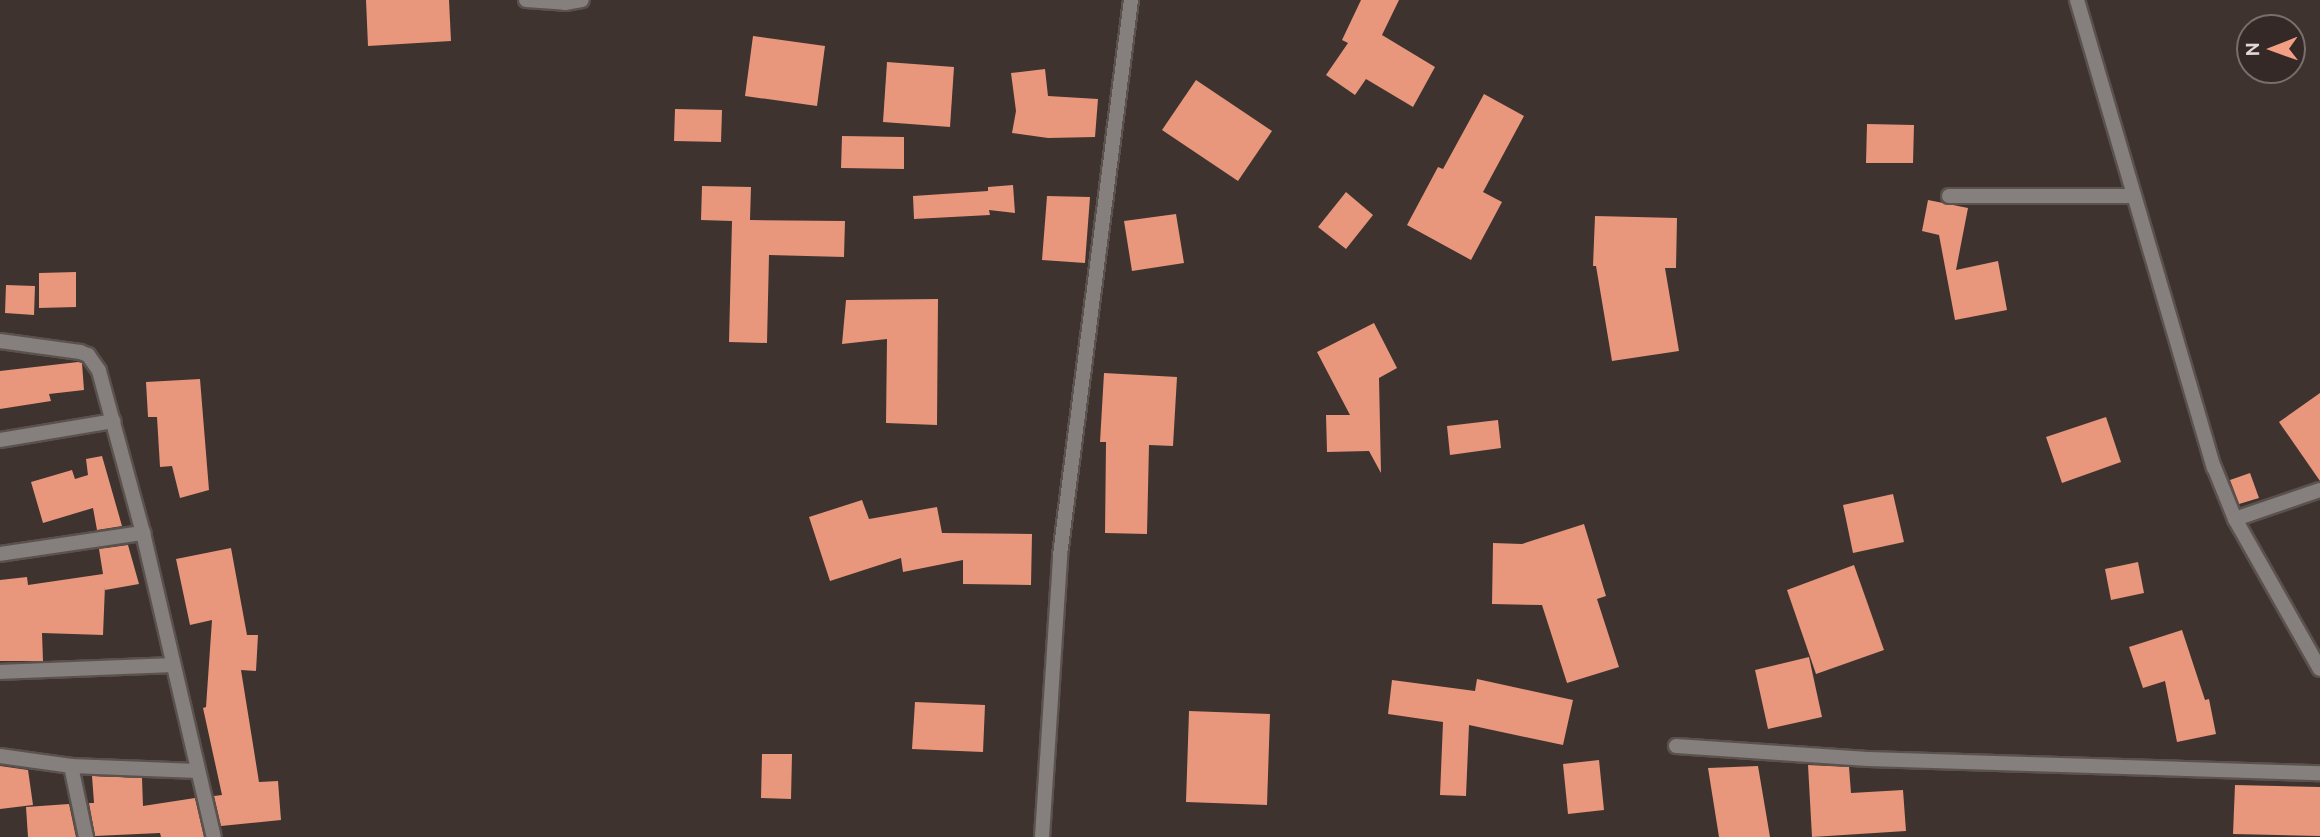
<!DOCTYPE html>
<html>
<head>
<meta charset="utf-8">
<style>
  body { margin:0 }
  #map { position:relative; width:2320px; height:837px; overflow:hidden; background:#3e332f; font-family:Ubuntu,sans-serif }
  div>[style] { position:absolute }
  .building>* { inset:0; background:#e8967c }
  .roads { filter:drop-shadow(2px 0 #5b514d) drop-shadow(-2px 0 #5b514d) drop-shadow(0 2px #5b514d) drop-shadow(0 -2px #5b514d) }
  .street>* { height:14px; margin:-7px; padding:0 7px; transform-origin:7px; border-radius:7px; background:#857f7d }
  span { translate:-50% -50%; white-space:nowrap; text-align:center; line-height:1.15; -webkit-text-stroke:7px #342926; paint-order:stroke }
  .north { position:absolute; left:2236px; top:14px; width:70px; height:70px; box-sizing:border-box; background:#342926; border:2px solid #786f6c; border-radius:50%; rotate:269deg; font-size:19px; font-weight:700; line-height:28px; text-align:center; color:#dfd8d5 }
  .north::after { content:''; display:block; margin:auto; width:24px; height:32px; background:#f39f84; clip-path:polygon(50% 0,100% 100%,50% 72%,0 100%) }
</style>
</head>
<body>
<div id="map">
  <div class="building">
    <i style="clip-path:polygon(366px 0,449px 0,451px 41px,368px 46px)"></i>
    <i style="clip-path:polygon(1361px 0,1399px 0,1382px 35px,1435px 67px,1413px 107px,1366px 79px,1355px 95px,1326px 75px,1348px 43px,1342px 40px)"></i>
    <i style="clip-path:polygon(753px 36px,825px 46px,817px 106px,745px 96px)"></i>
    <i style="clip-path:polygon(887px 62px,954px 67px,950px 127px,883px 122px)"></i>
    <i style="clip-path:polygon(1045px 69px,1048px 96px,1098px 99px,1095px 137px,1048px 138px,1012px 133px,1016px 111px,1011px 73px)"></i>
    <i style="clip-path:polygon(1196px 80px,1272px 131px,1238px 181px,1162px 130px)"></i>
    <i style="clip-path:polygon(1484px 94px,1524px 116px,1483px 192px,1502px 202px,1471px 260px,1407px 225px,1438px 167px,1443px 169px)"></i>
    <i style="clip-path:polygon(675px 109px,722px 110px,721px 142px,674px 141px)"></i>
    <i style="clip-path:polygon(1867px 124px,1914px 125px,1913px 163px,1866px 163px)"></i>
    <i style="clip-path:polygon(842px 136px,904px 137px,904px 169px,841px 168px)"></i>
    <i style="clip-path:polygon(1013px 185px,1015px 213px,989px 210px,990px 215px,914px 219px,913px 196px,988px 191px,988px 187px)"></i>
    <i style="clip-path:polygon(702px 186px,751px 187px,750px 220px,845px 221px,844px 257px,769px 255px,767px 343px,729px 342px,732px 221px,701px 220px)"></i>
    <i style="clip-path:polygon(1346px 192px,1373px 215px,1346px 249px,1318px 227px)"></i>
    <i style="clip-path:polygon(1047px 196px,1090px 197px,1085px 263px,1042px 260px)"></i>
    <i style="clip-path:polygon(1928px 200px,1968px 208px,1956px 270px,1998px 261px,2007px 310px,1955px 320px,1939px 235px,1922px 231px)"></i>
    <i style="clip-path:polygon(1176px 214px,1184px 263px,1132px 271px,1124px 221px)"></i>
    <i style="clip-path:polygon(1595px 216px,1677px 218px,1676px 268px,1665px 268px,1679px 351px,1612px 361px,1596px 266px,1593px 266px)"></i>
    <i style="clip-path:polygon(76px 272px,76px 307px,39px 308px,39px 273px)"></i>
    <i style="clip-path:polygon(6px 285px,35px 286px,34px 315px,5px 313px)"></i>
    <i style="clip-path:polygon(938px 299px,937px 425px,886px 423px,887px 339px,842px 344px,846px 300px)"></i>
    <i style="clip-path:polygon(1374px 323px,1397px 368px,1379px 378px,1381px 473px,1369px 451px,1327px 452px,1326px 415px,1350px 415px,1317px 352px)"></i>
    <i style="clip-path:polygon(78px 362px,82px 363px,84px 390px,49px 394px,51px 401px,0 409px,0 371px)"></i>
    <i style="clip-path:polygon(1104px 373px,1177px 377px,1173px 446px,1149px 445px,1147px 534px,1105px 533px,1106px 442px,1100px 442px)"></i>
    <i style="clip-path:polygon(200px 379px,209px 490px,180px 498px,172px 466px,160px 467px,157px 417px,148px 417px,146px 382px)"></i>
    <i style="clip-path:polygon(2320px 393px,2320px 481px,2279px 422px)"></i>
    <i style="clip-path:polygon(2106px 417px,2121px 462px,2062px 483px,2046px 437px)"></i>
    <i style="clip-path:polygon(1498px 420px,1501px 448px,1450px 455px,1447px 426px)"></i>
    <i style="clip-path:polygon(102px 456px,122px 526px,97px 530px,93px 508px,43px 523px,31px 482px,72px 470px,75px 479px,88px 475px,86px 459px)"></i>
    <i style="clip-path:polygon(2250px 473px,2259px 498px,2239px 504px,2230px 480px)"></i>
    <i style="clip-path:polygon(1893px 494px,1904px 542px,1853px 553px,1843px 505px)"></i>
    <i style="clip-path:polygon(862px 500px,869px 519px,937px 507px,942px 533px,1032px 534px,1031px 585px,963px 584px,963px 560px,903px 572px,901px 558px,830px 581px,809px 517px)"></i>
    <i style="clip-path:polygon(1584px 524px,1606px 596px,1597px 599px,1619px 667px,1567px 683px,1542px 605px,1492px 604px,1493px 543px,1522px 544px)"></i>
    <i style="clip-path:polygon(128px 545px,139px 584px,105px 590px,105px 586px,103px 635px,42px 633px,43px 661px,0 661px,0 580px,27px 577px,28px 585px,103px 574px,99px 549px)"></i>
    <i style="clip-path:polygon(231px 548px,247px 635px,258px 635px,256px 671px,241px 670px,259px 782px,278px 781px,281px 820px,221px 826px,214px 796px,222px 795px,203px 708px,206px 707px,212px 620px,190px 625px,176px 559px)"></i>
    <i style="clip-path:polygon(2138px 562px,2144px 593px,2111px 600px,2105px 569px)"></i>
    <i style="clip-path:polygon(1854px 565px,1884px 650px,1816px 674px,1787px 590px)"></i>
    <i style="clip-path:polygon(2182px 630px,2205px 700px,2209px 699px,2216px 734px,2177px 742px,2165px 681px,2143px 688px,2129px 647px)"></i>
    <i style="clip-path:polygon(1809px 657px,1822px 717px,1768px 729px,1755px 670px)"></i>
    <i style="clip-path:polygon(1477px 679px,1573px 700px,1563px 745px,1469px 725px,1466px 796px,1440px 795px,1443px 722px,1388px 714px,1392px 680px,1475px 691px)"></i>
    <i style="clip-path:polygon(915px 702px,985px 705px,983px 752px,912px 749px)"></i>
    <i style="clip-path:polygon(1189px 711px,1270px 714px,1267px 805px,1186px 802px)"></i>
    <i style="clip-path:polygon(762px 754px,792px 754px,791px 799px,761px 798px)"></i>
    <i style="clip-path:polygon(1599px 760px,1604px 810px,1568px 814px,1563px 764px)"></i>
    <i style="clip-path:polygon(1808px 765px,1849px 767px,1851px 793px,1903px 790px,1906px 831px,1812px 837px)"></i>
    <i style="clip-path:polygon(0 766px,28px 770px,33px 805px,0 809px)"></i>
    <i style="clip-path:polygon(1758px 766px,1770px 837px,1719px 837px,1708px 768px)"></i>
    <i style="clip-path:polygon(92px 776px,142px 778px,143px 806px,195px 798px,204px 837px,161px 837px,160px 833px,95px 836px,89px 803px,94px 803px)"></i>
    <i style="clip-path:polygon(2235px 785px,2320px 787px,2320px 836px,2233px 834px)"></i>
    <i style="clip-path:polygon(69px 804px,76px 837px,28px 837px,26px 807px)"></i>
  </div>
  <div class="roads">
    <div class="street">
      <i style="left:526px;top:0;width:39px;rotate:4deg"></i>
      <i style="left:565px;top:3px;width:17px;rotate:-10deg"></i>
      <i style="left:2077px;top:0;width:487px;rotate:73.7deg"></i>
      <i style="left:2214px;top:467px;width:56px;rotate:68deg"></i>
      <i style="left:2235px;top:519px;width:172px;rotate:60.5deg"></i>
      <i style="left:1949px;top:196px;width:185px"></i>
      <i style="left:0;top:341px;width:81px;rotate:7.8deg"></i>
      <i style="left:80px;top:352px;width:9px;rotate:21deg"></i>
      <i style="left:88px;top:355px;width:19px;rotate:55deg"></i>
      <i style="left:99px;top:371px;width:168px;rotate:74.8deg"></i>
      <i style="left:143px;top:533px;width:312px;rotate:76.9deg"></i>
      <i style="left:0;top:440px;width:115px;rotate:-9.5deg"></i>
      <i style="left:2235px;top:519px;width:90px;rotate:-18.8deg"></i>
      <i style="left:0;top:554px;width:145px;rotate:-8.4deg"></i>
      <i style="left:0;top:672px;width:173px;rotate:-2.3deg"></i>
      <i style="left:1676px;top:746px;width:192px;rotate:3.9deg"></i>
      <i style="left:1868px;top:759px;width:452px;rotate:1.8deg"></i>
      <i style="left:0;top:756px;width:72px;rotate:8deg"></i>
      <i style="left:71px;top:766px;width:126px;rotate:2.3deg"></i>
      <i style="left:71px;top:766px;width:73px;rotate:78.1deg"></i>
      <i style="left:1042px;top:837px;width:283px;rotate:-86.3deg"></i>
      <i style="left:1060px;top:555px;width:560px;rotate:-82.71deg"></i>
    </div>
  </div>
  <div class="north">N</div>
</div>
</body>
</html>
